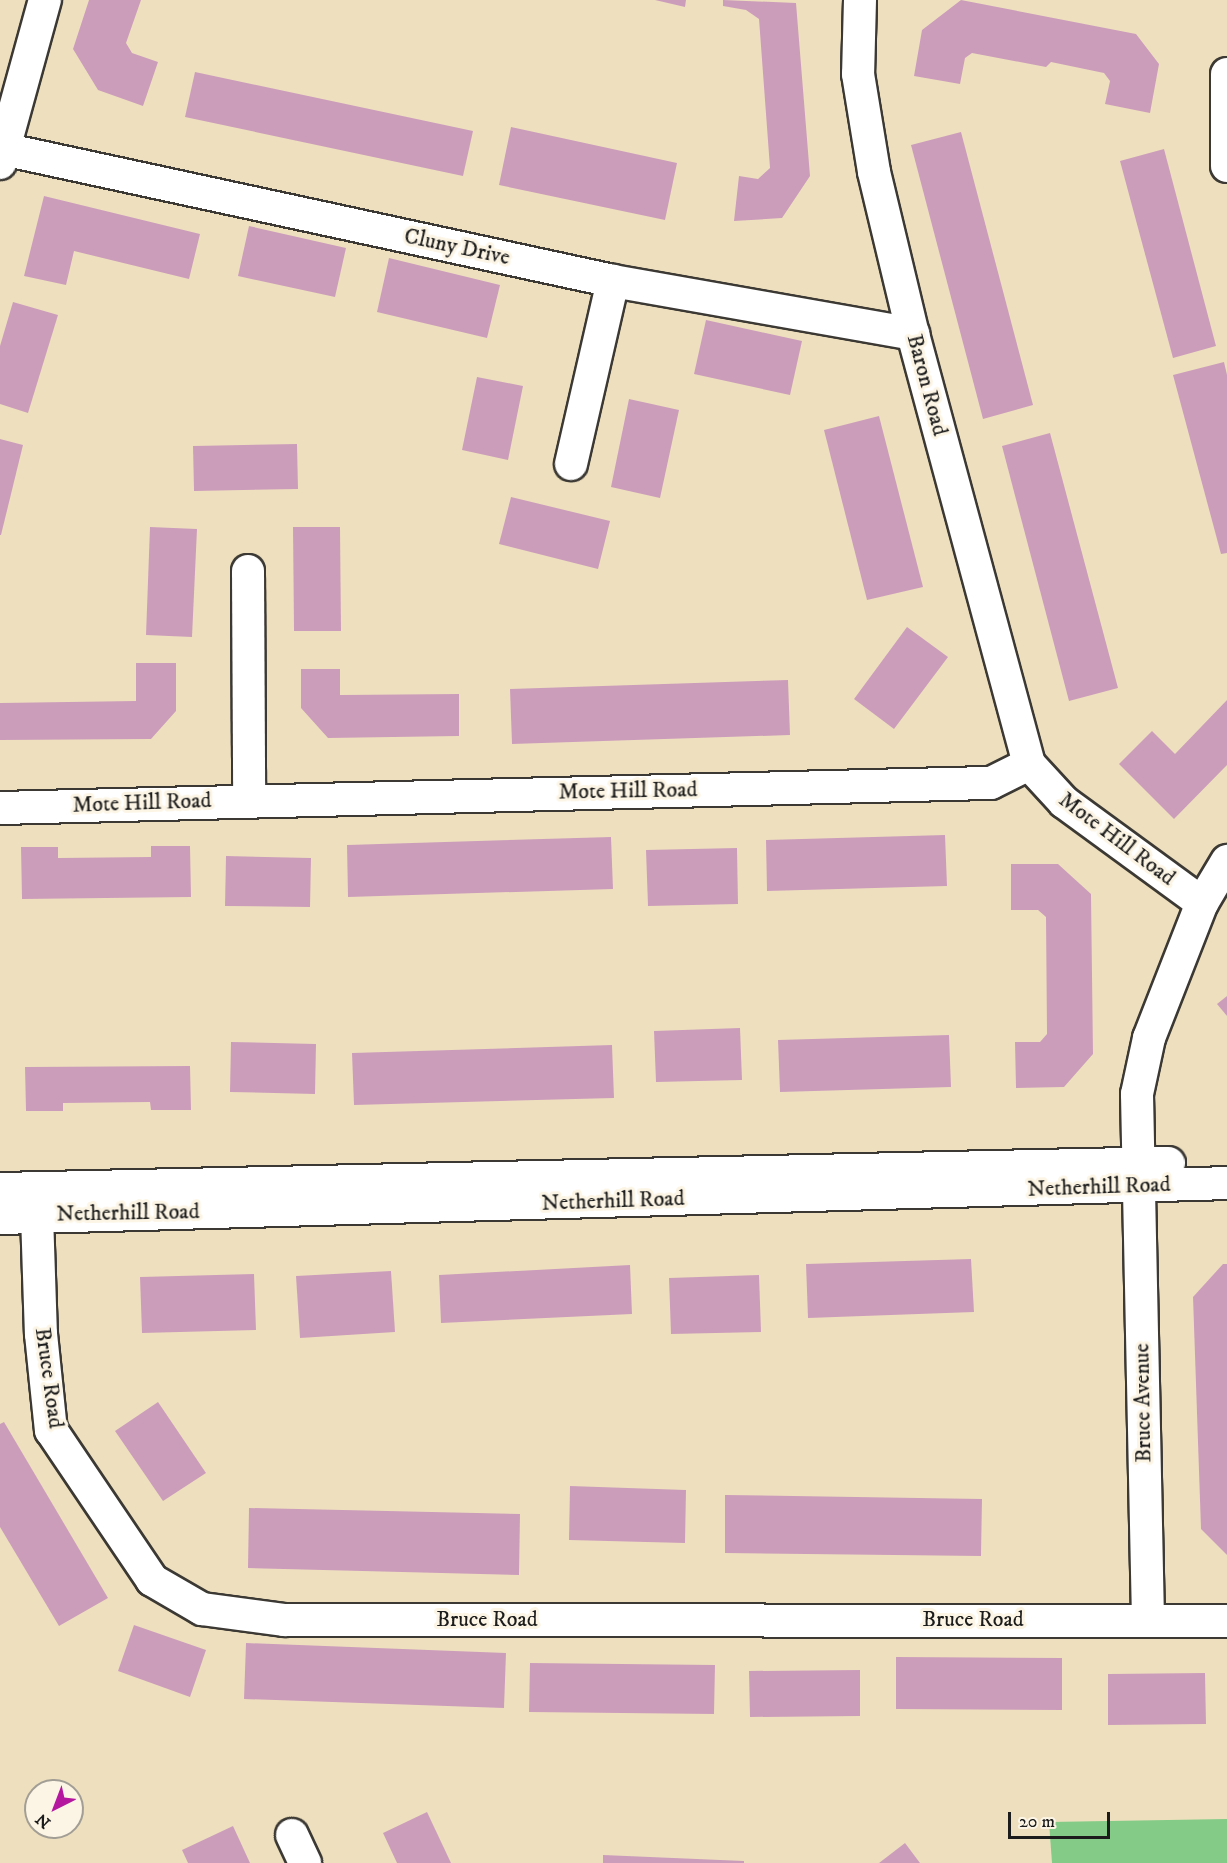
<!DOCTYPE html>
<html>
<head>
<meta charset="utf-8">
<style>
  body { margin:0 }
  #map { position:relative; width:1227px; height:1863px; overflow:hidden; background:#eee0be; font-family:"IM FELL DW Pica",serif }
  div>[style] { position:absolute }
  .green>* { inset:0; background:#83cb87 }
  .building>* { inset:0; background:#cc9dbb }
  .roads { filter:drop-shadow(2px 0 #3c3934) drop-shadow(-2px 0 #3c3934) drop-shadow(0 2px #3c3934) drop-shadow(0 -2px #3c3934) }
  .street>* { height:32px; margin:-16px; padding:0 16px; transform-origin:16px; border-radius:16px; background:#fff }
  span { translate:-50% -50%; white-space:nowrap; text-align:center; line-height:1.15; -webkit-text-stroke:6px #fcf5e5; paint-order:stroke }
  .street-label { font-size:22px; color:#1c1c1c }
  .north { position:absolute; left:24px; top:1779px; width:60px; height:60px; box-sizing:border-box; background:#fcf5e5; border:2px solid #a29e95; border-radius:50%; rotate:222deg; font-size:16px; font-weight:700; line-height:24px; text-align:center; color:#1c1c1c }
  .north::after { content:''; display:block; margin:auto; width:21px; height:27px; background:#b5179e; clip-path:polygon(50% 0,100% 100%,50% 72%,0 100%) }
  .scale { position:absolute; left:1008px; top:1812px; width:102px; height:27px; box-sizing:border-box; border:3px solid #1c1c1c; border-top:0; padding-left:8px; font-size:18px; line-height:21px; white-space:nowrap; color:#1c1c1c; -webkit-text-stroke:4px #fcf5e5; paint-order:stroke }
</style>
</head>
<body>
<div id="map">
  <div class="green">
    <i style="clip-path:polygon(1227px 1819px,1227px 1863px,1052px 1863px,1049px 1822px)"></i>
  </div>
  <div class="building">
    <i style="clip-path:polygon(89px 0,141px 0,126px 43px,132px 53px,158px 62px,143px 106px,98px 90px,73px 49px)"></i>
    <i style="clip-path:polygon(655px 0,686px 0,685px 7px)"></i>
    <i style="clip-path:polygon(723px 0,796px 3px,810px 176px,782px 218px,734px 221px,739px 176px,758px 179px,770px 168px,759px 19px,746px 10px,723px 6px)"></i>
    <i style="clip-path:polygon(961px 0,1136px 34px,1159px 64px,1150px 113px,1105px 104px,1110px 81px,1104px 73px,1051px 62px,1046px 67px,972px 53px,965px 58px,960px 84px,914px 76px,922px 30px)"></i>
    <i style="clip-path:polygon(195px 72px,473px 131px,463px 176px,185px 117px)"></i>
    <i style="clip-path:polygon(511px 127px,677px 163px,665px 220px,499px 185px)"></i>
    <i style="clip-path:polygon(961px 132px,1033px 405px,983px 419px,911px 145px)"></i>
    <i style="clip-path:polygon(1164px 149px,1216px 346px,1173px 358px,1120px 161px)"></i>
    <i style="clip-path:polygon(44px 196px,200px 234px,189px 279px,74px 251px,66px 285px,24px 276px)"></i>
    <i style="clip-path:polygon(249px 226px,346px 248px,335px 297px,238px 276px)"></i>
    <i style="clip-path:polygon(389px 258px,500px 285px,487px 338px,377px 312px)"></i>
    <i style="clip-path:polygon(13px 302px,58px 315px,28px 413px,0 404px,0 346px)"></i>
    <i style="clip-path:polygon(706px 320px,802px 341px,790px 395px,694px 374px)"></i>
    <i style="clip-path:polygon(1224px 362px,1227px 375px,1227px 553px,1221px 554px,1173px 375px)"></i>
    <i style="clip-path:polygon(477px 377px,523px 386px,508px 460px,462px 450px)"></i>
    <i style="clip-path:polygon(629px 399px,679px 410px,660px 498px,611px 487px)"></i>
    <i style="clip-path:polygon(879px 416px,923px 587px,867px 600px,824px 430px)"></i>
    <i style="clip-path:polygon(1050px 433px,1118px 688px,1069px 701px,1002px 446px)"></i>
    <i style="clip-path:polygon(0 439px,23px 445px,1px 535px,0 535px)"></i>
    <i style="clip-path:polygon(297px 444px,298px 489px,194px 491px,193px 446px)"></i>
    <i style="clip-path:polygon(511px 497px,610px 521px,598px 569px,499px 544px)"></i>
    <i style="clip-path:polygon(150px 527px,197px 529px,192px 637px,146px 635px)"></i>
    <i style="clip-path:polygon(293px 527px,340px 527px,341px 631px,294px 631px)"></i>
    <i style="clip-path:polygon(907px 627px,948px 657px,894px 729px,854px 699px)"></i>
    <i style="clip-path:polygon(136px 663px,176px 663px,176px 711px,151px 739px,0 740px,0 703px,136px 701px)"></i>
    <i style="clip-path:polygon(301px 669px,340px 669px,340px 695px,459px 694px,459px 736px,328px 738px,301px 708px)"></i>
    <i style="clip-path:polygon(788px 680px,790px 735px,512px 744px,510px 689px)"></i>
    <i style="clip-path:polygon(1227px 700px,1227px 765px,1174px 819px,1119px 764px,1152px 731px,1175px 754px)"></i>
    <i style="clip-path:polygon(945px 835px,947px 886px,767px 891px,766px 840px)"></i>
    <i style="clip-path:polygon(611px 837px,613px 889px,348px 897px,347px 845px)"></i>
    <i style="clip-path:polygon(151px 846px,190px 846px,191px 897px,22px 899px,21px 847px,58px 847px,58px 858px,151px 857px)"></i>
    <i style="clip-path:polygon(737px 848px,738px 904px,648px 906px,646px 850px)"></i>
    <i style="clip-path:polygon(226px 856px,311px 858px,310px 907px,225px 906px)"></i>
    <i style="clip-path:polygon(1011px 864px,1058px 864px,1091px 894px,1093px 1054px,1064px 1087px,1016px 1088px,1015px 1042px,1040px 1042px,1047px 1034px,1046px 917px,1038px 910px,1011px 910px)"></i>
    <i style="clip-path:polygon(1227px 996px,1227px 1016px,1217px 1004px)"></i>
    <i style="clip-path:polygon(740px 1028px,742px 1080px,656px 1082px,654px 1031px)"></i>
    <i style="clip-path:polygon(949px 1035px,951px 1087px,780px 1092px,778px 1040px)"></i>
    <i style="clip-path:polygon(231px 1042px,316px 1044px,315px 1094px,230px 1092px)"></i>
    <i style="clip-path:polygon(612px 1045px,614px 1098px,354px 1105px,352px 1053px)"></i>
    <i style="clip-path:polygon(190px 1066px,191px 1110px,151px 1110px,150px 1102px,63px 1103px,63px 1111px,26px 1111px,25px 1067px)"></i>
    <i style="clip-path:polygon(971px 1259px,974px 1312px,808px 1318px,806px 1264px)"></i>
    <i style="clip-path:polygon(1223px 1264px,1227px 1264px,1227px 1555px,1201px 1529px,1193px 1297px)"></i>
    <i style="clip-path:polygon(630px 1265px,632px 1314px,441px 1323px,439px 1275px)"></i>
    <i style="clip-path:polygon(391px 1271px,395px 1332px,300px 1338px,296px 1276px)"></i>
    <i style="clip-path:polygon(254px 1274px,256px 1330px,142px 1333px,140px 1277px)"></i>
    <i style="clip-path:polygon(759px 1275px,761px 1332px,671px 1334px,669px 1278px)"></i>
    <i style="clip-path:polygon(158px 1402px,206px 1473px,163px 1501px,115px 1431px)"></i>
    <i style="clip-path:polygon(4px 1422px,108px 1598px,59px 1626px,0 1527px,0 1424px)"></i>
    <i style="clip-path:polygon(570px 1486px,686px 1490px,685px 1543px,569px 1540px)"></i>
    <i style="clip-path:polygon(725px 1495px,982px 1499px,981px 1556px,725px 1553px)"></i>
    <i style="clip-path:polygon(249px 1508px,520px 1514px,519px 1575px,248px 1568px)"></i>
    <i style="clip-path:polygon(134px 1625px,206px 1650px,190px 1697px,118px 1671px)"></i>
    <i style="clip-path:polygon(246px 1643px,506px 1653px,504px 1708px,244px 1699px)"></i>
    <i style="clip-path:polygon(896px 1657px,1062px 1658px,1062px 1710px,896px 1709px)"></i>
    <i style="clip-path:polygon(530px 1663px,715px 1665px,714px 1714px,529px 1712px)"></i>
    <i style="clip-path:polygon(860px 1670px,860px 1716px,750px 1717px,749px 1671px)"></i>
    <i style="clip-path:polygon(1205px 1673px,1206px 1724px,1108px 1725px,1108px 1674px)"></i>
    <i style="clip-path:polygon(427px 1812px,451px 1863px,397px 1863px,383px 1833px)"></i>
    <i style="clip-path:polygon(233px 1826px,250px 1863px,188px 1863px,182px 1850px)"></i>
    <i style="clip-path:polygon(905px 1843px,920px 1863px,879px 1863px)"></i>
    <i style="clip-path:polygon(603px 1855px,744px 1861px,744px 1863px,603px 1863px)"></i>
  </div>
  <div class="roads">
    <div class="street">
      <i style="left:860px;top:0;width:74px;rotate:91.5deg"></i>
      <i style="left:858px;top:74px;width:99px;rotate:80.7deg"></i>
      <i style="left:874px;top:172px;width:167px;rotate:76.5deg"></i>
      <i style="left:913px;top:334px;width:445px;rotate:74.9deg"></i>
      <i style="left:1227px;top:74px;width:92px;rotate:90deg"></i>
      <i style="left:3px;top:149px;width:624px;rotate:12.21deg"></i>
      <i style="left:613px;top:281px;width:305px;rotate:10deg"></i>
      <i style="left:0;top:163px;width:169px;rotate:-74.6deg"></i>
      <i style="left:571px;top:464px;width:188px;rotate:-77.1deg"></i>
      <i style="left:248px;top:571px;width:229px;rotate:89.7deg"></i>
      <i style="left:0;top:808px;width:991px;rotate:-1.45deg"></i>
      <i style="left:991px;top:783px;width:42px;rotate:-26.6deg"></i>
      <i style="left:1029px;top:764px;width:52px;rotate:47.4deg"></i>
      <i style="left:1064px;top:802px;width:171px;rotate:36.2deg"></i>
      <i style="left:0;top:1189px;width:1169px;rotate:-1.27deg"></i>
      <i style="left:37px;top:1215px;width:119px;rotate:88.1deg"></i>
      <i style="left:41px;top:1334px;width:97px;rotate:84.1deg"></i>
      <i style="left:51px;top:1430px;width:181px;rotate:56deg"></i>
      <i style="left:152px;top:1580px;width:58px;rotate:30.1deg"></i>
      <i style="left:202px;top:1609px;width:83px;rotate:7.6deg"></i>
      <i style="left:284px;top:1620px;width:943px;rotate:0.06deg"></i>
      <i style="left:0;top:1218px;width:1227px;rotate:-1.63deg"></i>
      <i style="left:1148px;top:1620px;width:526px;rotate:-91.2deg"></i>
      <i style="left:1137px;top:1094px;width:57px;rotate:-77.9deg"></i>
      <i style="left:1149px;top:1038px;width:145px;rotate:-68.6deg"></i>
      <i style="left:1202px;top:903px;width:49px;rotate:-59.2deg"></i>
      <i style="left:292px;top:1835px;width:31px;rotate:65deg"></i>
    </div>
  </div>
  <div class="street-label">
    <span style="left:457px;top:247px;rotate:12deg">Cluny Drive</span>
    <span style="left:927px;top:385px;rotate:75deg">Baron Road</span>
    <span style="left:628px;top:791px;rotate:-1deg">Mote Hill Road</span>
    <span style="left:142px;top:803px;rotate:-2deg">Mote Hill Road</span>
    <span style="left:1117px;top:839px;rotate:37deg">Mote Hill Road</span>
    <span style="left:1099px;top:1187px;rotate:-2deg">Netherhill Road</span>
    <span style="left:613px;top:1201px;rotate:-2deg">Netherhill Road</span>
    <span style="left:128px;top:1213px;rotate:-1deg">Netherhill Road</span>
    <span style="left:49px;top:1378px;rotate:82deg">Bruce Road</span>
    <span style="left:1143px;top:1403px;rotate:-91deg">Bruce Avenue</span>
    <span style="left:487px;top:1620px">Bruce Road</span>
    <span style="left:973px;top:1620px">Bruce Road</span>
  </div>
  <div class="north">N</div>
  <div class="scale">20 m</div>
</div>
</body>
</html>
